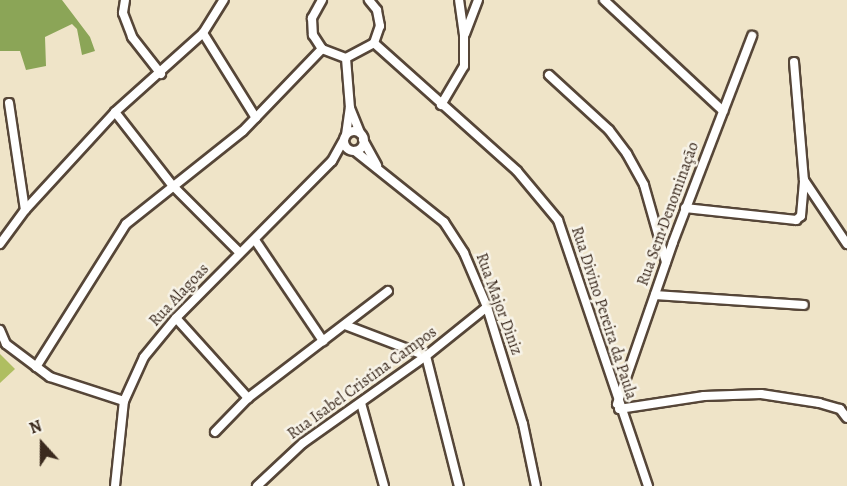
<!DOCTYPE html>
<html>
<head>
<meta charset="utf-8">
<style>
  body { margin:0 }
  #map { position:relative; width:847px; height:486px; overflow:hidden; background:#efe4c8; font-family:Alegreya,serif }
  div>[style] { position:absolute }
  .green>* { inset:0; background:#afbe61 }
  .forest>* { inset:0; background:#8ba557 }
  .roads { filter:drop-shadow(2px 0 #564638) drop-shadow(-2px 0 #564638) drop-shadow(0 2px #564638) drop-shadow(0 -2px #564638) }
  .minor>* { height:8px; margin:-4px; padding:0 4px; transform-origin:4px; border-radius:4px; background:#fff }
  .minor>.ring { margin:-4px; padding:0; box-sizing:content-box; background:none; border:8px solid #fff; border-radius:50% }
  span { translate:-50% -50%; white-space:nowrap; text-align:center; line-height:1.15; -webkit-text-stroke:5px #f7f3e8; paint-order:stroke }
  .street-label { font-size:16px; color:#3b2a1e }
  .north { position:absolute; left:12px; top:414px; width:60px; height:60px; -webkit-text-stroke:4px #f7f3e8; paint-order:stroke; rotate:339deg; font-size:16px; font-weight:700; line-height:24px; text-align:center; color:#3b2a1e }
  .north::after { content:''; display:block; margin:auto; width:21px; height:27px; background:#3b2a1e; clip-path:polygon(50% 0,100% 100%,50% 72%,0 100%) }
</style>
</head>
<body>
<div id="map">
  <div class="green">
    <i style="clip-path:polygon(0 354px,15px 369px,0 383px)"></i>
  </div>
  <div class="forest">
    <i style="clip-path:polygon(0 0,62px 0,90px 37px,95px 51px,82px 55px,77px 29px,72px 24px,45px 37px,46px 66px,26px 70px,20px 51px,0 51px)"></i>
  </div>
  <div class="roads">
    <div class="minor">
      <i style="left:125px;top:0;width:13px;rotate:99deg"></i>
      <i style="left:123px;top:13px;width:26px;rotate:69deg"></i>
      <i style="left:132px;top:37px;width:47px;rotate:51.9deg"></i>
      <i style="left:322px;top:0;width:21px;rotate:119deg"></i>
      <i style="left:312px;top:18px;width:17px;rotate:87deg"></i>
      <i style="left:313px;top:35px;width:17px;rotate:57deg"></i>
      <i style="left:322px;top:49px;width:26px;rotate:21deg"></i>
      <i style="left:346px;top:58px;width:32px;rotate:-28deg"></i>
      <i style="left:374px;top:43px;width:18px;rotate:-71deg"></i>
      <i style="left:380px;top:26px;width:16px;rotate:-101deg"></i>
      <i style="left:377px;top:10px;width:13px;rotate:-129deg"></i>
      <i style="left:604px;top:0;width:163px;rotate:43deg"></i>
      <i style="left:203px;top:33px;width:100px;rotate:58.1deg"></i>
      <i style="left:465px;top:34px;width:36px;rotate:-69deg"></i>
      <i style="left:374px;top:43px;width:192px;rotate:41.8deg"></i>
      <i style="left:517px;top:171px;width:64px;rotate:50.1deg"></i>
      <i style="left:558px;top:220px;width:281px;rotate:71.3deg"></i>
      <i style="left:794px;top:62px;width:118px;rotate:85.2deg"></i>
      <i style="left:804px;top:180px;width:77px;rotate:56.1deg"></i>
      <i style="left:549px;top:75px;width:81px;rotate:42.5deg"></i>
      <i style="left:609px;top:130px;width:30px;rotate:53deg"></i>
      <i style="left:627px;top:154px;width:35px;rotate:61deg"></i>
      <i style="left:644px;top:185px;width:80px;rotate:74.1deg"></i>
      <i style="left:9px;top:103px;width:108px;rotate:81.5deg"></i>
      <i style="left:441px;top:105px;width:45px;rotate:-59.5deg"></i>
      <i style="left:464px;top:66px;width:31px;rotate:-90deg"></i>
      <i style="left:464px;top:35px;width:35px;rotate:-98deg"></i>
      <i style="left:350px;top:108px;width:27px;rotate:68deg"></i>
      <i style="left:115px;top:112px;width:93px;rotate:52deg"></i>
      <i style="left:172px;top:185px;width:96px;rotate:45deg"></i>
      <i class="ring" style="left:344px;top:131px;width:12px;height:12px"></i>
      <i style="left:346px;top:135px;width:27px;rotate:-82deg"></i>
      <i style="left:350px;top:108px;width:50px;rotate:-94.6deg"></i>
      <i style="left:363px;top:140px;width:29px;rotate:61deg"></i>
      <i style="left:355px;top:151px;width:114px;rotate:38.6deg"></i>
      <i style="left:444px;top:222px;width:37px;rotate:57deg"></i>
      <i style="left:464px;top:253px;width:59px;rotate:66.9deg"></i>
      <i style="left:487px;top:307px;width:122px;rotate:72.9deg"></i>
      <i style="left:523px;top:424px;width:63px;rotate:78.2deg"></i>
      <i style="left:685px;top:208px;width:112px;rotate:6.2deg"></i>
      <i style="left:796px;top:220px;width:6px;rotate:-39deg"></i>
      <i style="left:801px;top:216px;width:36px;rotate:-85deg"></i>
      <i style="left:255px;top:240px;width:122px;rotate:56deg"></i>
      <i style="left:0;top:244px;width:42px;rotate:-53.7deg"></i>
      <i style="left:25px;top:210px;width:133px;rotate:-47.4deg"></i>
      <i style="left:115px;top:112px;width:118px;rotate:-41.9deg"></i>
      <i style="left:203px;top:33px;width:39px;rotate:-58deg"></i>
      <i style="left:655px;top:295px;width:149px;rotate:3.8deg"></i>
      <i style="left:176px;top:318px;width:108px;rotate:48deg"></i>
      <i style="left:345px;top:325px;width:87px;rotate:20.9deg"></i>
      <i style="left:426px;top:356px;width:134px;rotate:75.8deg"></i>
      <i style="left:0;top:330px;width:15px;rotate:67deg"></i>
      <i style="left:6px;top:344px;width:55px;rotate:36.9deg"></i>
      <i style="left:50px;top:377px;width:78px;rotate:18deg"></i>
      <i style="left:36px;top:367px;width:169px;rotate:-57.8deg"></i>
      <i style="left:126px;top:224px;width:149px;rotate:-38.5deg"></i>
      <i style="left:243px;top:131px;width:114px;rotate:-46.1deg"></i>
      <i style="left:361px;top:403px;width:86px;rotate:74.5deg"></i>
      <i style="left:617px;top:404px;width:171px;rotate:-70.9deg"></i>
      <i style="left:673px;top:242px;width:221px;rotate:-69deg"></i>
      <i style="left:619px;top:409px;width:86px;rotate:-8.7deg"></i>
      <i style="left:704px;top:396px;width:57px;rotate:-2deg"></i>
      <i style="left:761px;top:394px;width:59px;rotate:8.8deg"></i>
      <i style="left:819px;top:403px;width:22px;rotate:16deg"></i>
      <i style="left:840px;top:409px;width:11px;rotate:52deg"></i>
      <i style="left:215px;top:432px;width:47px;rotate:-45.9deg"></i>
      <i style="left:248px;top:398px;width:176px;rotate:-37.4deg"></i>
      <i style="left:115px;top:486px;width:85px;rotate:-84deg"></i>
      <i style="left:124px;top:401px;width:48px;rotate:-65.6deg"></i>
      <i style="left:144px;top:357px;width:50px;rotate:-50.6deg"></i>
      <i style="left:176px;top:318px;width:221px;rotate:-45.2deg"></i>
      <i style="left:332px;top:161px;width:25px;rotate:-61deg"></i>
      <i style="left:257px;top:486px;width:63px;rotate:-43.1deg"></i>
      <i style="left:303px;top:443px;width:151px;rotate:-35.3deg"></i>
      <i style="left:426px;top:356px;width:78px;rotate:-38.8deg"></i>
    </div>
  </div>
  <div class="street-label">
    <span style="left:668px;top:214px;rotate:-70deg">Rua Sem Denominação</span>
    <span style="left:179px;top:295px;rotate:-47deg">Rua Alagoas</span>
    <span style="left:499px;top:304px;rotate:70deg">Rua Major Diniz</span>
    <span style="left:604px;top:313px;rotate:72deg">Rua Divino Pereira da Paula</span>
    <span style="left:362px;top:383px;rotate:-36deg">Rua Isabel Cristina Campos</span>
  </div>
  <div class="north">N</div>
</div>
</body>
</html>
